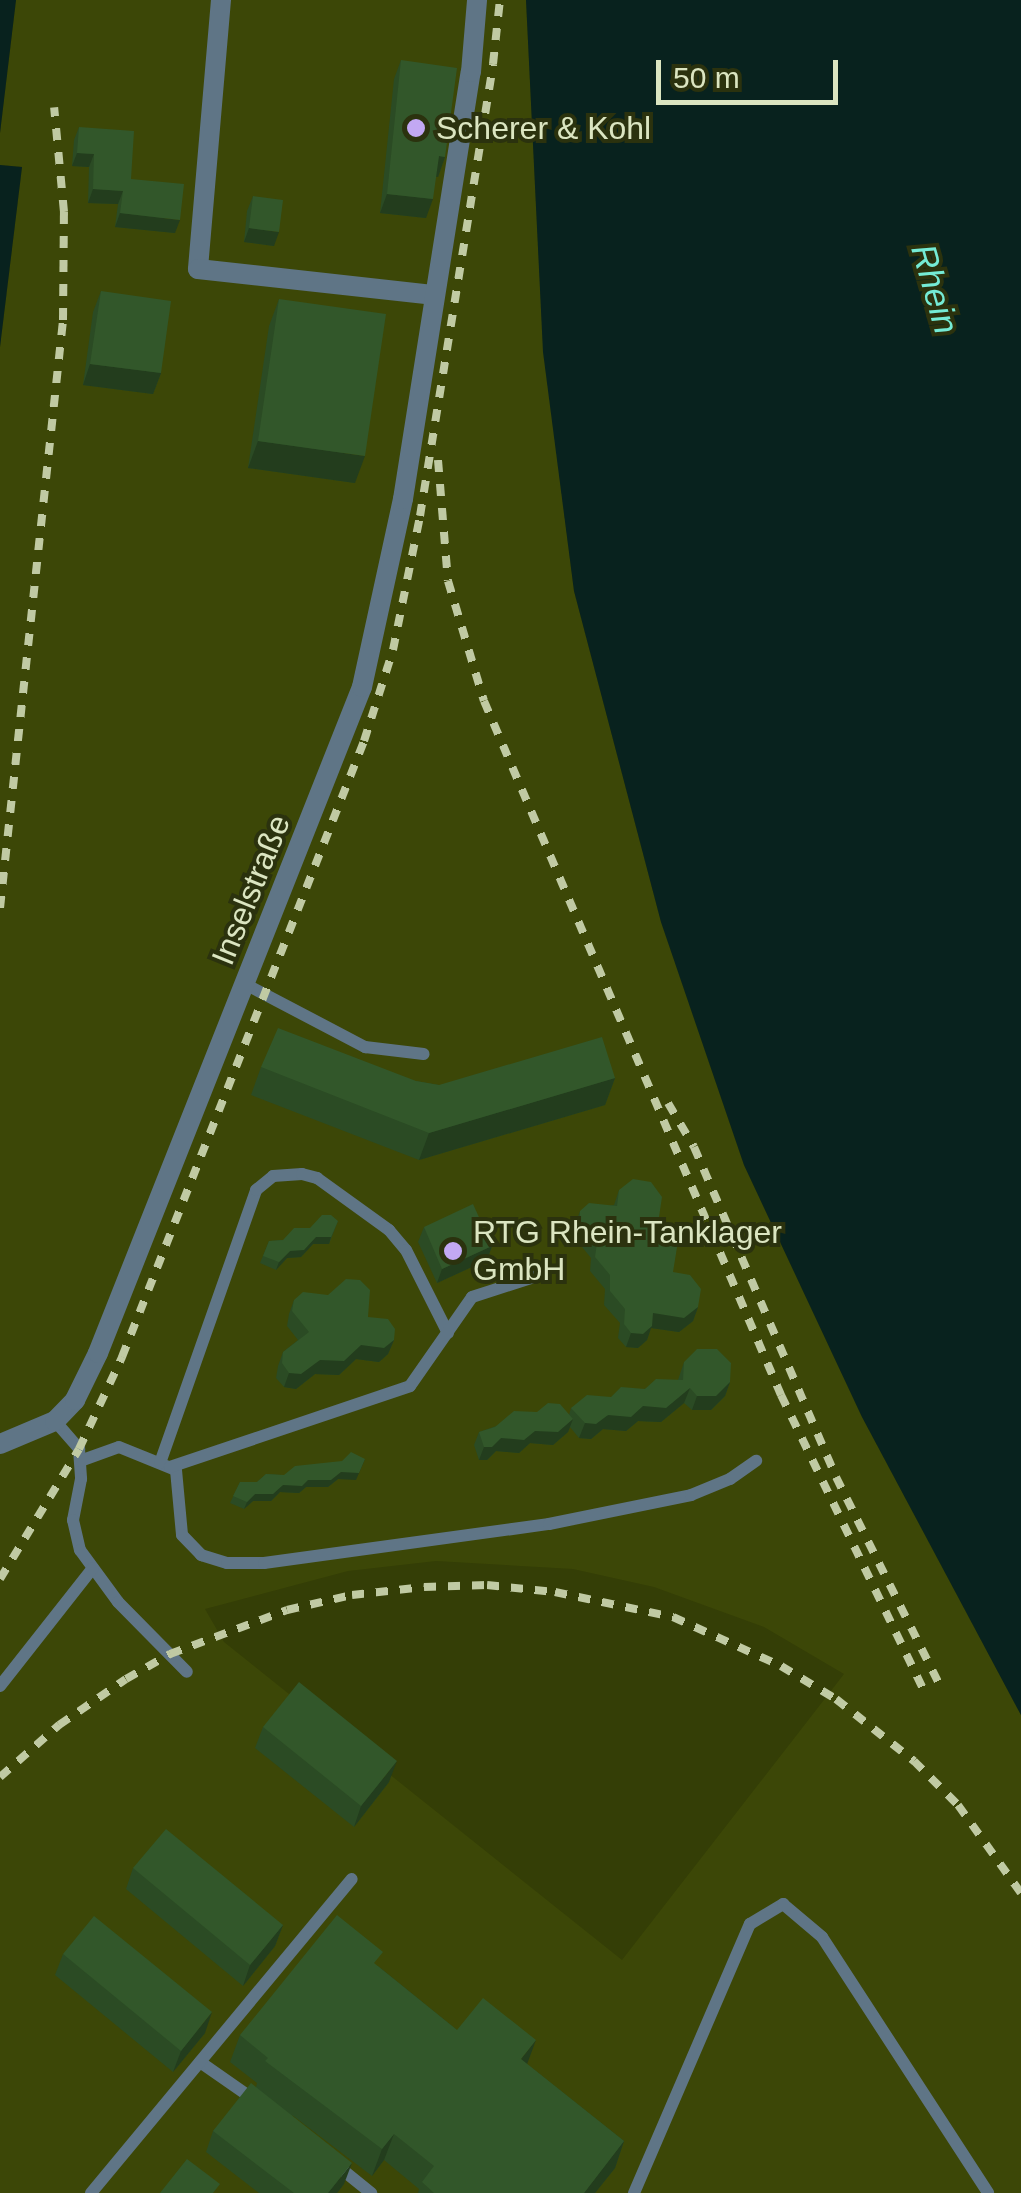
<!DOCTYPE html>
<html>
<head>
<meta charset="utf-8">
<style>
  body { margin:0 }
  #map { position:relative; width:1021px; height:2193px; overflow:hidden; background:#343e06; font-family:Arial,sans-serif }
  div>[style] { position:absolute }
  .built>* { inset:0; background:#3c4707 }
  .water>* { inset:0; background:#08221e }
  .service>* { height:12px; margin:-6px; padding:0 6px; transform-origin:6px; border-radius:6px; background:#5f7586 }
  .minor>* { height:20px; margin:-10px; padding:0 10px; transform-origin:10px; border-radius:10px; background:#5f7586 }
  .rail>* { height:8px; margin-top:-4px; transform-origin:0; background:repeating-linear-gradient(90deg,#c0caa3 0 12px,transparent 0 24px) }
  .wall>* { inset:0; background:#2b4b24 }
  .shaded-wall>* { inset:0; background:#233d1d }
  .building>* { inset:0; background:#32572a }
  .dots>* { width:28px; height:28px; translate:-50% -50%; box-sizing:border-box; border:5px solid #2b320e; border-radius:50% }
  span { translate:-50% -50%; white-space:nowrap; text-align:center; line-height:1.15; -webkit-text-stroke:8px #2b320e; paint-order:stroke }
  .poi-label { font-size:32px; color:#dbe5c1 }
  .left { translate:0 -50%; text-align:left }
  .street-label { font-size:32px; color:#dbe5c1 }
  .water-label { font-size:35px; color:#74ebd5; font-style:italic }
  .scale { position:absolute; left:656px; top:60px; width:182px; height:45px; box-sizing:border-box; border:5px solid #dbe5c1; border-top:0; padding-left:12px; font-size:30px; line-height:35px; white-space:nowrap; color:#dbe5c1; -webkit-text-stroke:8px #2b320e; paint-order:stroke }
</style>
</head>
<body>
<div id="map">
  <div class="built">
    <i style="clip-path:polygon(evenodd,16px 0,526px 0,543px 342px,574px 591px,661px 922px,744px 1165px,862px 1417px,1021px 1715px,1021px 2193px,0 2193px,0 347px,22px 167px,0 165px,0 133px,16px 0,436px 1561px,573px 1569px,654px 1587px,764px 1627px,844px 1674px,622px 1960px,224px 1642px,205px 1609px,348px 1571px,436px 1561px)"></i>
  </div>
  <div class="water">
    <i style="clip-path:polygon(0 0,16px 0,0 133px)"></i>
    <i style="clip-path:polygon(526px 0,1021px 0,1021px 1715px,862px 1417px,744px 1165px,661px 922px,574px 591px,543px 352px)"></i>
    <i style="clip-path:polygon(0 165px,22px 167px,0 347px)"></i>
  </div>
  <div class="service">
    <i style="left:245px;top:984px;width:136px;rotate:27.7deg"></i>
    <i style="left:365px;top:1047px;width:59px;rotate:6.8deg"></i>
    <i style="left:55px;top:1421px;width:37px;rotate:49deg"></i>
    <i style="left:79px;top:1449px;width:30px;rotate:86deg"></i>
    <i style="left:81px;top:1479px;width:42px;rotate:101deg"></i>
    <i style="left:73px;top:1520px;width:31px;rotate:77deg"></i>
    <i style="left:80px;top:1550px;width:64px;rotate:53.8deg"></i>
    <i style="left:118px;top:1602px;width:98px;rotate:45.4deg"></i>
    <i style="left:80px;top:1461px;width:41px;rotate:-19.7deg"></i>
    <i style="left:119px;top:1447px;width:61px;rotate:22deg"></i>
    <i style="left:176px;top:1470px;width:65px;rotate:84.7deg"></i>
    <i style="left:182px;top:1535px;width:28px;rotate:46deg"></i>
    <i style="left:201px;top:1555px;width:27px;rotate:17deg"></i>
    <i style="left:227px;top:1563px;width:37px"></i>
    <i style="left:264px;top:1563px;width:288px;rotate:-7.8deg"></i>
    <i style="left:549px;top:1524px;width:145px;rotate:-11.5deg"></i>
    <i style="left:691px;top:1495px;width:42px;rotate:-22.3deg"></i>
    <i style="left:730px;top:1479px;width:32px;rotate:-35deg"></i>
    <i style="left:160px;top:1463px;width:289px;rotate:-70.6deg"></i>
    <i style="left:256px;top:1190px;width:22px;rotate:-39deg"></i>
    <i style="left:273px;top:1176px;width:29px;rotate:-4deg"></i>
    <i style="left:302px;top:1174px;width:16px;rotate:15deg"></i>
    <i style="left:317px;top:1178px;width:89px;rotate:35.8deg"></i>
    <i style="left:389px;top:1230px;width:26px;rotate:50deg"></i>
    <i style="left:406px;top:1250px;width:93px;rotate:63.2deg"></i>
    <i style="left:170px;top:1467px;width:253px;rotate:-18.6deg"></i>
    <i style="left:410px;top:1386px;width:108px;rotate:-55.1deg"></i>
    <i style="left:472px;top:1297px;width:75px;rotate:-17.9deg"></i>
    <i style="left:0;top:1686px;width:150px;rotate:-51.8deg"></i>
    <i style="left:200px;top:2062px;width:68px;rotate:34.9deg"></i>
    <i style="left:334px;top:2163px;width:48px;rotate:39deg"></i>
    <i style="left:91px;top:2193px;width:408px;rotate:-50.3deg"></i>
    <i style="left:634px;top:2193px;width:293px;rotate:-66.7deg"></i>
    <i style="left:750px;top:1924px;width:39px;rotate:-31deg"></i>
    <i style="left:783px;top:1904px;width:51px;rotate:40.2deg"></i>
    <i style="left:822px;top:1937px;width:305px;rotate:57deg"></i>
  </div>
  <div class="minor">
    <i style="left:221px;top:0;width:270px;rotate:94.9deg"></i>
    <i style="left:198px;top:269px;width:236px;rotate:6.3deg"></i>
    <i style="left:0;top:1444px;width:60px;rotate:-22.7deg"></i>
    <i style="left:55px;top:1421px;width:29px;rotate:-46deg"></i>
    <i style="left:75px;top:1400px;width:52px;rotate:-63.9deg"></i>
    <i style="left:98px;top:1353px;width:716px;rotate:-68.38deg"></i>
    <i style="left:362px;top:687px;width:192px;rotate:-77.7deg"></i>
    <i style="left:403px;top:499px;width:432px;rotate:-81deg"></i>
    <i style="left:471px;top:72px;width:72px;rotate:-85.2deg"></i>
  </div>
  <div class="rail">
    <i style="left:438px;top:460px;width:121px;rotate:85.3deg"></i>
    <i style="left:448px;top:581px;width:125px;rotate:73.3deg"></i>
    <i style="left:484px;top:701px;width:755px;rotate:66.83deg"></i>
    <i style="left:781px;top:1395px;width:333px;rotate:64.2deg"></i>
    <i style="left:0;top:908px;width:591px;rotate:-83.88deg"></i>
    <i style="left:63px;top:320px;width:108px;rotate:-89.5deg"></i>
    <i style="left:64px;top:212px;width:105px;rotate:-95.4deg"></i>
    <i style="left:668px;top:1103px;width:51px;rotate:59.4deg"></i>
    <i style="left:694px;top:1147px;width:359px;rotate:66.7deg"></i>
    <i style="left:836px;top:1477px;width:236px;rotate:63.5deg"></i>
    <i style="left:0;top:1579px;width:152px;rotate:-58.7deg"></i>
    <i style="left:79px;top:1449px;width:102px;rotate:-64.9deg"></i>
    <i style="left:122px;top:1357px;width:662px;rotate:-68.55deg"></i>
    <i style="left:364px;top:741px;width:96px;rotate:-72.3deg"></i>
    <i style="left:393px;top:650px;width:137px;rotate:-78.6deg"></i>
    <i style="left:420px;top:516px;width:458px;rotate:-80.8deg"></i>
    <i style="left:493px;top:64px;width:64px;rotate:-83.8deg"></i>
    <i style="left:0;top:1777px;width:79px;rotate:-41.4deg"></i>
    <i style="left:59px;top:1725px;width:81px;rotate:-34.5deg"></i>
    <i style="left:126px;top:1679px;width:51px;rotate:-29.6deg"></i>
    <i style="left:170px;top:1654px;width:125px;rotate:-20.6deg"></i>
    <i style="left:287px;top:1610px;width:67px;rotate:-13deg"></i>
    <i style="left:352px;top:1595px;width:72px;rotate:-6.3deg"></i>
    <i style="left:424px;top:1587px;width:63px;rotate:-1.8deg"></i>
    <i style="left:487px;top:1585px;width:68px;rotate:5.9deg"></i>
    <i style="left:555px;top:1592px;width:121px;rotate:12deg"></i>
    <i style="left:673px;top:1617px;width:119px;rotate:24.4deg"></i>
    <i style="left:781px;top:1666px;width:64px;rotate:31deg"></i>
    <i style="left:836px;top:1699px;width:100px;rotate:38.5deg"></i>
    <i style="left:914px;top:1761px;width:62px;rotate:45deg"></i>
    <i style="left:958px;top:1805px;width:108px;rotate:54.4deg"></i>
  </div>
  <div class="wall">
    <i style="clip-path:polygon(401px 60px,445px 157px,438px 177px,436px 176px,426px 218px,380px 213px,394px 79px)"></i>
    <i style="clip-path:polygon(79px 127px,131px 179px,175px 233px,115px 227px,118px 204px,88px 203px,89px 167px,72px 166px,74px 140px)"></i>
    <i style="clip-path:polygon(253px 196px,274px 246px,244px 242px,247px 211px)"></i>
    <i style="clip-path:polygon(101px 291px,161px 373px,153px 394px,83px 385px,93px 312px)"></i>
    <i style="clip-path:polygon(279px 299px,355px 483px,248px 468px,269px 326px)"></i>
    <i style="clip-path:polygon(261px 1067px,416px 1081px,439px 1085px,615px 1078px,605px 1105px,419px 1160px,251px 1095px)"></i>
    <i style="clip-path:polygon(619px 1190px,659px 1217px,673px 1272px,698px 1307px,693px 1321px,679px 1332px,651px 1328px,647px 1340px,638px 1348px,626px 1347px,618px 1338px,620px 1323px,604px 1305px,605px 1289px,590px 1271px,591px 1258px,574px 1237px,575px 1225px,580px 1211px,614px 1205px)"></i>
    <i style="clip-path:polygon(338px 1221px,329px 1244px,313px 1244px,301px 1257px,287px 1258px,276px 1270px,260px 1263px,269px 1241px,283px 1240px,310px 1228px)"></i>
    <i style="clip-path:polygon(424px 1227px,492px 1246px,487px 1260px,437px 1283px,418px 1242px)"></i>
    <i style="clip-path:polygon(294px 1300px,368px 1317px,394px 1340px,388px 1354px,379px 1362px,356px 1359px,339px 1375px,315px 1374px,296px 1389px,284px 1387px,276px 1378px,278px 1366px,283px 1352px,298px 1340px,287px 1326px,289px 1314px)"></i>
    <i style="clip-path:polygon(684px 1362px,730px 1382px,725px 1396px,711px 1410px,692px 1410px,684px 1403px,661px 1422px,638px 1421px,626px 1431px,603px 1429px,591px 1439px,579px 1438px,570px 1427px,568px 1432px,553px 1445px,530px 1443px,519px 1453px,496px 1451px,487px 1460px,479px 1460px,474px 1445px,479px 1432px,537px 1412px,569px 1415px,571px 1408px,678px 1380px)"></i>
    <i style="clip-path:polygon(266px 1474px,356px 1480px,338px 1479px,328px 1487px,306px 1487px,299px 1493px,280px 1492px,271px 1501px,253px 1501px,244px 1509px,230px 1503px,240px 1482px,257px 1482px)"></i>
    <i style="clip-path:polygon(263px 1727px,389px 1782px,354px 1827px,255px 1748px)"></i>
    <i style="clip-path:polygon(133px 1868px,283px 1925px,275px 1946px,243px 1986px,126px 1889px)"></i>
    <i style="clip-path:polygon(63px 1954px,205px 2033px,173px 2072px,55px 1975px)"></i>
    <i style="clip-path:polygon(378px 1966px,457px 2030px,527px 2064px,624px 2141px,615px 2168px,595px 2193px,418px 2193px,419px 2189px,384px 2160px,372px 2176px,292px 2115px,344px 2184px,337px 2193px,259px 2193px,206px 2152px,213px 2131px,256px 2087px,257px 2083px,230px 2062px,240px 2035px)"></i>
  </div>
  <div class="shaded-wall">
    <i style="clip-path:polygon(77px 153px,94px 154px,89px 167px,72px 166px)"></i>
    <i style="clip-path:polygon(439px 156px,445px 157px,438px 177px,432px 176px)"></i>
    <i style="clip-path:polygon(93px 189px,123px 191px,118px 204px,88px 203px)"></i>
    <i style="clip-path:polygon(387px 194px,433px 199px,426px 218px,380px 213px)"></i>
    <i style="clip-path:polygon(120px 213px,180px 220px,175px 233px,115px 227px)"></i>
    <i style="clip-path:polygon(249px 228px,279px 232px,274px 246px,244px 242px)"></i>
    <i style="clip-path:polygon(90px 364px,161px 373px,153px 394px,83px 385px)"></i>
    <i style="clip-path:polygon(258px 441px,365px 456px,355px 483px,248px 468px)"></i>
    <i style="clip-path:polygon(615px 1078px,605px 1105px,419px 1160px,429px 1133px)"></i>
    <i style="clip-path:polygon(316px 1237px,331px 1237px,329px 1244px,313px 1244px,301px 1257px,287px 1258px,276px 1270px,279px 1262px,290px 1251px)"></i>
    <i style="clip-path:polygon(492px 1246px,487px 1260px,437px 1283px,442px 1269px)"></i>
    <i style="clip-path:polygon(698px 1307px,693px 1321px,679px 1332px,651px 1328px,647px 1340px,638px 1348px,626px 1347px,631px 1333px,653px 1313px)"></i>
    <i style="clip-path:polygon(394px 1340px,388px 1354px,379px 1362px,356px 1359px,339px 1375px,315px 1374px,296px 1389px,284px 1387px,289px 1373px,320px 1360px,361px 1345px)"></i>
    <i style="clip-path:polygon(730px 1382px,725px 1396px,711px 1410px,692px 1410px,697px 1396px)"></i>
    <i style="clip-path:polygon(690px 1388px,684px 1403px,661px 1422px,638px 1421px,626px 1431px,603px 1429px,591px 1439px,579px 1438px,585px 1423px)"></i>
    <i style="clip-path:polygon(573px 1419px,568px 1432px,553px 1445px,530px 1443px,519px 1453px,496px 1451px,487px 1460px,479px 1460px,484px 1447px,501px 1438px)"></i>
    <i style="clip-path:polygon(365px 1459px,356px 1480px,338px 1479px,328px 1487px,306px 1487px,299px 1493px,280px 1492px,271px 1501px,253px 1501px,244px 1509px,247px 1502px,255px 1494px,283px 1485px,341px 1472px)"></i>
    <i style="clip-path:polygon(397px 1761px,389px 1782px,354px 1827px,361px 1806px)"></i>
    <i style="clip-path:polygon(283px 1925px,275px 1946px,243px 1986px,250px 1965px)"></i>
    <i style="clip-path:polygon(212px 2012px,205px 2033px,173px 2072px,181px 2051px)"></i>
    <i style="clip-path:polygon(536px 2040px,526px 2067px,521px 2059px)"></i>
    <i style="clip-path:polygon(394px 2134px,384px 2160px,372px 2176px,382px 2149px)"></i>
    <i style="clip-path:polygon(624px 2141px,615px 2168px,595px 2193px,584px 2193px)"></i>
    <i style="clip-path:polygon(352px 2163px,344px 2184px,337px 2193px,328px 2193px)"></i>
  </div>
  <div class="building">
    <i style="clip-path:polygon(401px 60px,457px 68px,445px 157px,439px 156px,433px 199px,387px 194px)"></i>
    <i style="clip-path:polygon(79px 127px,134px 131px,131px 179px,184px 184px,180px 220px,120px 213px,123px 191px,93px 189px,94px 154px,77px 153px)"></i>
    <i style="clip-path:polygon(253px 196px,283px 200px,279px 232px,249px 228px)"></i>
    <i style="clip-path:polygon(101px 291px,171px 301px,161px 373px,90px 364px)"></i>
    <i style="clip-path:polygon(279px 299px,386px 314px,365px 456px,258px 441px)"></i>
    <i style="clip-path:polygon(278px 1028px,416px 1081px,439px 1085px,602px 1037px,615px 1078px,429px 1133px,261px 1067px)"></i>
    <i style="clip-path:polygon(633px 1179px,651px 1182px,662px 1197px,659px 1217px,678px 1241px,673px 1272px,690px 1275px,701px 1289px,698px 1307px,684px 1318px,653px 1313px,652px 1326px,643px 1334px,631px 1333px,624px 1324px,625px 1309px,610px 1291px,610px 1275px,595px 1257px,597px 1243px,580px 1223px,580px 1211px,589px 1203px,617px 1206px,619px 1190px)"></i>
    <i style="clip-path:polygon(473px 1204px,492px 1246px,442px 1269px,424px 1227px)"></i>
    <i style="clip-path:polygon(322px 1215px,331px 1215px,338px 1221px,331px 1237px,316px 1237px,304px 1250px,290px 1251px,279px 1262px,263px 1256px,269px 1241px,283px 1240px,294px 1228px,310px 1228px)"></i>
    <i style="clip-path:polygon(346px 1279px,360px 1280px,370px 1290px,368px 1317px,388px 1319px,395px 1329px,394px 1340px,384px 1348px,361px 1345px,344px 1361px,320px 1360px,301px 1374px,289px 1373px,282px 1363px,283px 1352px,309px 1332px,292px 1311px,294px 1300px,303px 1292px,328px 1295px)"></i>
    <i style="clip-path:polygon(697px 1349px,717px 1349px,731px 1363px,730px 1382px,716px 1396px,697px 1396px,690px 1388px,666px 1408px,643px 1406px,631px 1417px,608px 1415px,596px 1424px,585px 1423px,571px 1408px,587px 1395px,611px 1397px,621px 1387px,645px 1389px,656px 1379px,683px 1380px,684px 1362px)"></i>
    <i style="clip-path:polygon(548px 1403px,560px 1404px,573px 1419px,558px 1432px,535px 1431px,524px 1440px,501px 1438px,492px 1447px,484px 1447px,479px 1432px,495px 1427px,514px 1411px,537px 1412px)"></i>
    <i style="clip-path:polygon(351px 1452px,365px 1459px,359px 1473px,341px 1472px,331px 1480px,308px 1480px,302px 1486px,283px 1485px,273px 1494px,255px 1494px,247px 1502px,233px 1496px,240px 1482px,257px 1482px,266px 1474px,284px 1475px,295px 1466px,342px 1461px)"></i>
    <i style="clip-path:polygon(299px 1682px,397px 1761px,361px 1806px,263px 1727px)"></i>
    <i style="clip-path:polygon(166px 1829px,283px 1925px,250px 1965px,133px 1868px)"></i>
    <i style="clip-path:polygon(337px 1915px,383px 1952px,374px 1963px,457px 2030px,483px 1998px,536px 2040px,521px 2059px,624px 2141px,584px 2193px,434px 2193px,422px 2182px,434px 2166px,394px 2134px,382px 2149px,265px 2061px,268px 2058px,240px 2035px)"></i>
    <i style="clip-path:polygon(94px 1916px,212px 2012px,181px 2051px,63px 1954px)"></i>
    <i style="clip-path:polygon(251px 2083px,352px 2163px,328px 2193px,294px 2193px,213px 2131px)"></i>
    <i style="clip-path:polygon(187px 2159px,220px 2184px,213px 2193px,160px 2193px)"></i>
  </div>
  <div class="dots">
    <i style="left:416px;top:128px;background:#c2a8f3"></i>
    <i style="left:453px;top:1251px;background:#c2a8f3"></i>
  </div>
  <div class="poi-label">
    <span class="left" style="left:436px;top:128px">Scherer &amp; Kohl</span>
    <span class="left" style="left:473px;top:1251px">RTG Rhein-Tanklager<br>GmbH</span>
  </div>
  <div class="street-label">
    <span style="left:251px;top:890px;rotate:-68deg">Inselstraße</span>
  </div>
  <div class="water-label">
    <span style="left:935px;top:289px;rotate:74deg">Rhein</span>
  </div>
  <div class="scale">50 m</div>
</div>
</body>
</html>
